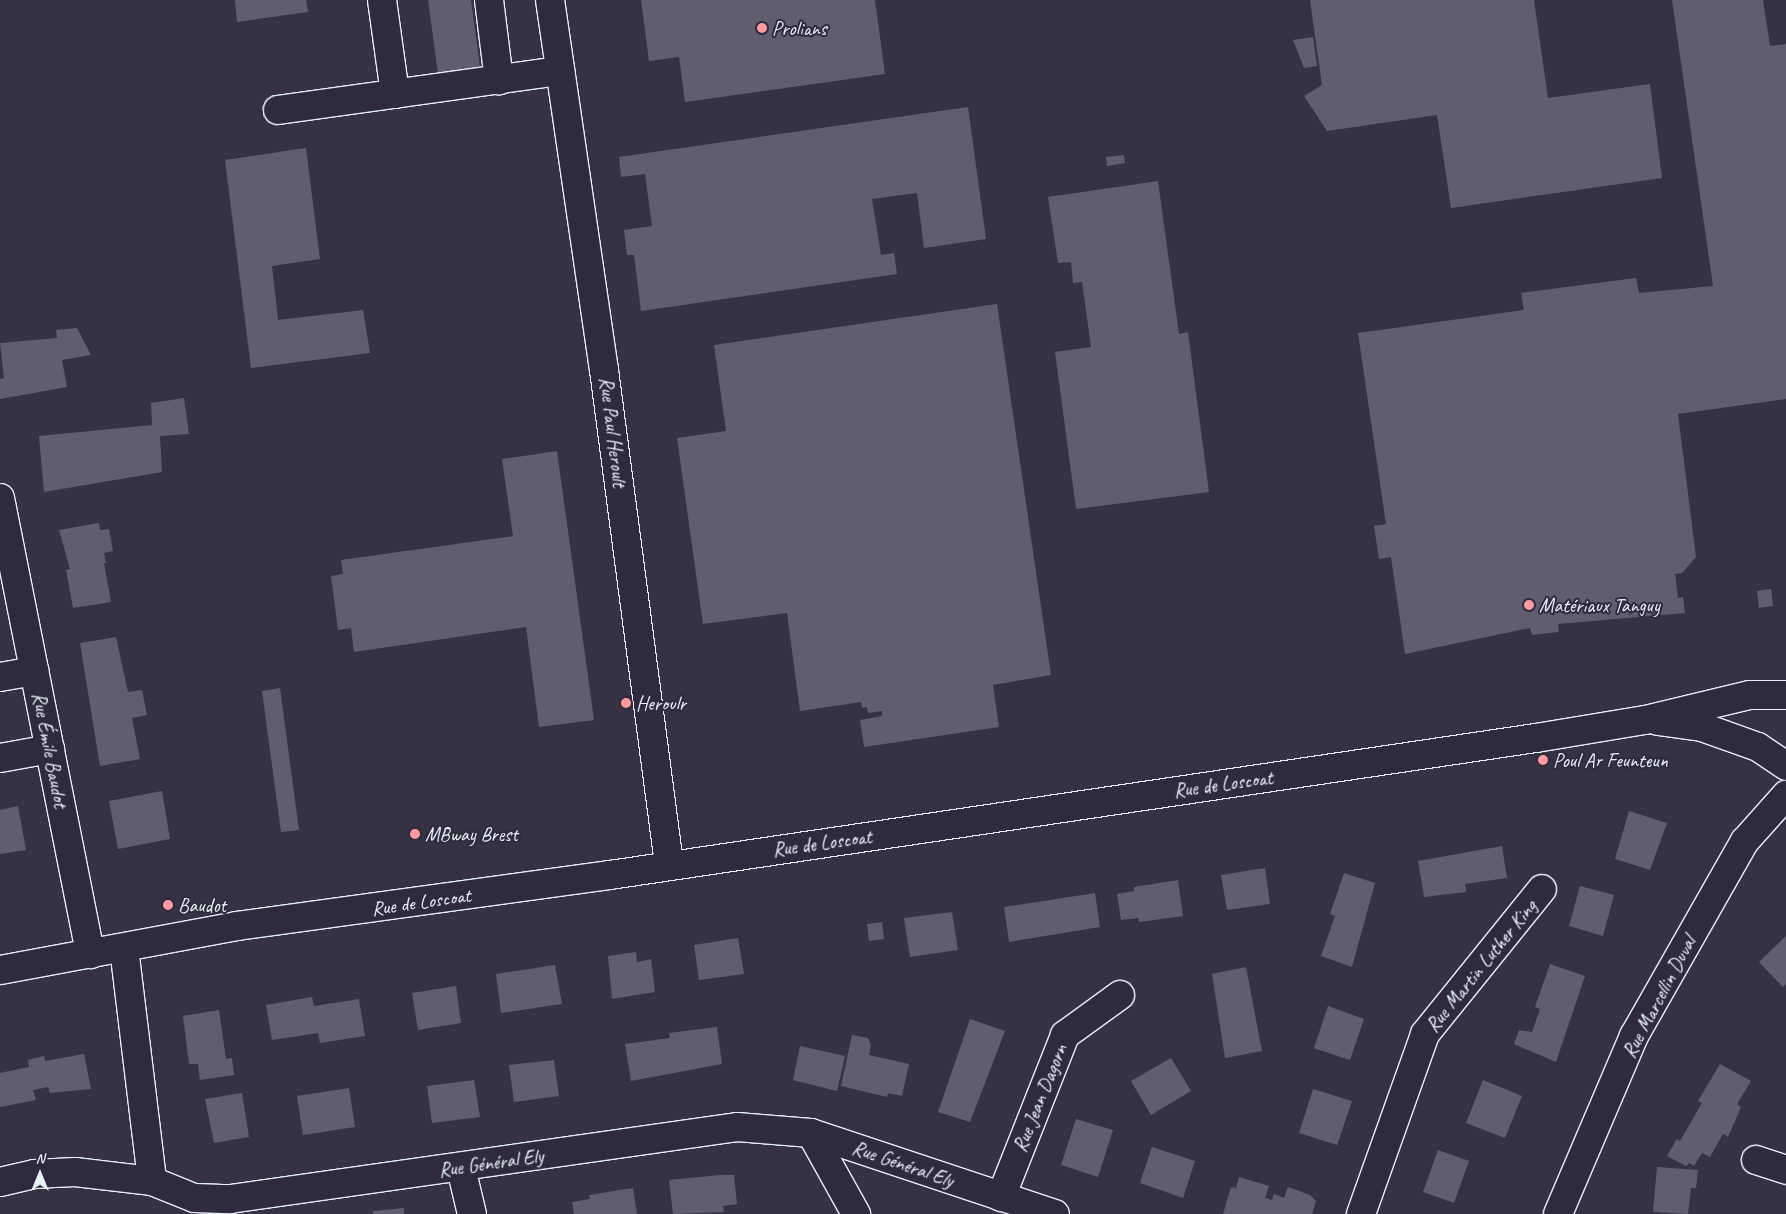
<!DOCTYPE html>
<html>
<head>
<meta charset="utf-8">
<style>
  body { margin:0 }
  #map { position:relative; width:1786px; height:1214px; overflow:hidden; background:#363244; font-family:Caveat,sans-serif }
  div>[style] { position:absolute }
  .building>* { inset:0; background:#605e6e }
  .roads { filter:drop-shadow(1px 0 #e8f1f8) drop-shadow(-1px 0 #e8f1f8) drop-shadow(0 1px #e8f1f8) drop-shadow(0 -1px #e8f1f8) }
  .minor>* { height:28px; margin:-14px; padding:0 14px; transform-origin:14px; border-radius:14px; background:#2f2a3d }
  .major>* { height:28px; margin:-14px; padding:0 14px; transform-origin:14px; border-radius:14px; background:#2f2a3d }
  .dots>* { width:14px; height:14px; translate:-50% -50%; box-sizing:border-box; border:2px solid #2f2a3d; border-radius:50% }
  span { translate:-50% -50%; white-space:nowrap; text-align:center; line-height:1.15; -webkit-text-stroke:4px #2f2a3d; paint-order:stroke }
  .poi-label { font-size:20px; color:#e8f1f8 }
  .left { translate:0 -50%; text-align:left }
  .street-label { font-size:20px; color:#e8f1f8 }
  .north { position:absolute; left:15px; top:1149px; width:50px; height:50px; -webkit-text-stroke:4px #2f2a3d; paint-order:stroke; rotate:0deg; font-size:14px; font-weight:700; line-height:20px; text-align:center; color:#e8f1f8 }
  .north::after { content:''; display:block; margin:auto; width:18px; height:22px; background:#e8f1f8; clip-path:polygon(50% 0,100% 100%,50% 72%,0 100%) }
</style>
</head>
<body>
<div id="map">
  <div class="building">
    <i style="clip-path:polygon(235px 0,306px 0,308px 12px,237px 22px)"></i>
    <i style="clip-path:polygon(428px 0,471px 0,480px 67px,438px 73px)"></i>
    <i style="clip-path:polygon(641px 0,875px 0,885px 74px,685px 102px,679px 57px,649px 61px)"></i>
    <i style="clip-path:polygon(1310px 0,1534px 0,1548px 98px,1650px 84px,1662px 178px,1451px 208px,1437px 115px,1327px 131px,1304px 96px,1322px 85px)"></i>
    <i style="clip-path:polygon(1672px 0,1763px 0,1770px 46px,1786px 44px,1786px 399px,1678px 414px,1696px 557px,1682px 573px,1675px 574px,1678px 598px,1683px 597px,1685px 613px,1558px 624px,1559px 632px,1532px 635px,1530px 628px,1405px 654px,1391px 557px,1379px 559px,1374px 526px,1386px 524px,1358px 333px,1524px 310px,1521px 293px,1636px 278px,1639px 293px,1713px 286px)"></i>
    <i style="clip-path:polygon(1313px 37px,1317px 66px,1304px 68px,1293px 40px)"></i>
    <i style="clip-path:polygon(968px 107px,986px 239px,924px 248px,917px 193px,872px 199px,881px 255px,894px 253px,897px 274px,641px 311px,634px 255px,627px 255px,624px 230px,652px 226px,645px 174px,621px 177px,619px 157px)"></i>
    <i style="clip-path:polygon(306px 148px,320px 259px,272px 266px,278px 320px,363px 310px,370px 353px,251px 368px,225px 160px)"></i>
    <i style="clip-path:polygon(1124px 155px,1125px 163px,1107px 166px,1106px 157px)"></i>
    <i style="clip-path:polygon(1158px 181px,1179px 334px,1188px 332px,1209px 492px,1076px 509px,1055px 352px,1091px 347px,1082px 282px,1073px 283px,1071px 262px,1058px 263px,1048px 197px)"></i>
    <i style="clip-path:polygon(997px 304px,1051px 675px,993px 685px,999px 727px,864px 747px,860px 720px,882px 716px,882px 711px,868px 713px,867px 707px,862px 708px,861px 702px,800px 711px,787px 613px,703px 624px,677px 438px,726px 431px,714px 345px)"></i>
    <i style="clip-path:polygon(77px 328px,91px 355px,62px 360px,67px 387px,0 399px,0 379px,4px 378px,0 343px,57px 338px,56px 330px)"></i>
    <i style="clip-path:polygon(184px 398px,189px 434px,160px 436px,162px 472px,44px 492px,39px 436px,152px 425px,151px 403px)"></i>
    <i style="clip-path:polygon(557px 451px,594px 720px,539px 727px,526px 627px,354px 652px,351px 628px,338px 630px,331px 576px,343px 574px,341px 560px,513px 536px,502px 459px)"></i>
    <i style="clip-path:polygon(99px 523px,100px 530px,109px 529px,113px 551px,104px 553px,106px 563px,104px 563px,111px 602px,73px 608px,66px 570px,70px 569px,59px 530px)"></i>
    <i style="clip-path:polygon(1771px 589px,1773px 606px,1759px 608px,1757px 591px)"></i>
    <i style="clip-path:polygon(116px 637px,128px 692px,142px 690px,147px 715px,132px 718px,140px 759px,100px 766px,80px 643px)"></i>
    <i style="clip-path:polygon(280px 688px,299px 830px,281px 832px,262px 691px)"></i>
    <i style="clip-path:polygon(162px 791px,170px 839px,118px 849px,109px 801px)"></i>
    <i style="clip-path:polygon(18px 806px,26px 850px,0 854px,0 810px)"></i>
    <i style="clip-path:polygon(1629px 811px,1667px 823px,1650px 870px,1615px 859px)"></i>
    <i style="clip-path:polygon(1502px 846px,1507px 878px,1465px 884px,1466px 892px,1424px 897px,1418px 861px)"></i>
    <i style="clip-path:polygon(1265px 868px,1270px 904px,1227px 910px,1221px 875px)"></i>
    <i style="clip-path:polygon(1344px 873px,1375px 883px,1352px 967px,1321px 956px,1335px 916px,1330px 914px)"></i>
    <i style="clip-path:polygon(1178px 880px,1183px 916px,1139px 922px,1138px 918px,1121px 920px,1117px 894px,1134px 891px,1134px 887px)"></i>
    <i style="clip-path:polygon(1580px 886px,1614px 895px,1603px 936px,1569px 926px)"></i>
    <i style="clip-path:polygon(1095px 893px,1100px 927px,1009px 942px,1004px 907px)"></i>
    <i style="clip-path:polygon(952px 912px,958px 950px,910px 957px,904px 918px)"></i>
    <i style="clip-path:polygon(882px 922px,884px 939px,869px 941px,867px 924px)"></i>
    <i style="clip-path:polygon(1786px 936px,1786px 984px,1783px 987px,1759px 962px)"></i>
    <i style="clip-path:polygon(738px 938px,744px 974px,699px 980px,694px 945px)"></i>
    <i style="clip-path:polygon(636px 952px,637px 962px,651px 959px,655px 992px,612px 999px,608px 956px)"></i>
    <i style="clip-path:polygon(1550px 964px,1585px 976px,1556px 1062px,1514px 1044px,1519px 1030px,1532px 1032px,1540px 1009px,1535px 1007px)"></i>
    <i style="clip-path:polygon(555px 965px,562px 1004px,501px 1013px,496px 974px)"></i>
    <i style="clip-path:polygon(1246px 967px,1262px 1051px,1225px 1058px,1212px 974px)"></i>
    <i style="clip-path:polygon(456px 986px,461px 1023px,418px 1030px,412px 993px)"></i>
    <i style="clip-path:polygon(312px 997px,314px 1006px,359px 999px,365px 1036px,320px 1043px,318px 1033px,272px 1040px,266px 1005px)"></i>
    <i style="clip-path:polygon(1328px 1006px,1364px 1019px,1350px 1060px,1314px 1048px)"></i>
    <i style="clip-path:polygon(219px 1010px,226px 1059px,232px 1058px,234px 1075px,200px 1080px,198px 1064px,189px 1064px,183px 1016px)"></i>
    <i style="clip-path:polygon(970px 1019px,1005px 1031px,970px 1122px,938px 1112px)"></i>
    <i style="clip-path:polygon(717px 1027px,722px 1064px,631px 1081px,625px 1044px,670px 1038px,669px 1033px)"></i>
    <i style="clip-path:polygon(852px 1035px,868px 1038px,871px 1045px,869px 1055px,909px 1064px,902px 1096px,888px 1093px,887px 1097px,841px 1086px)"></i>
    <i style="clip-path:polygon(800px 1046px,845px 1056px,837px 1091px,793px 1080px)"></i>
    <i style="clip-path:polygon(84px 1054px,91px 1089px,50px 1093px,48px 1087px,33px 1090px,36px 1100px,0 1107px,0 1073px,29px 1067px,28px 1060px,44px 1056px,45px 1061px)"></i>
    <i style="clip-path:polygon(1171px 1058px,1191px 1091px,1151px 1115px,1131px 1081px)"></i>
    <i style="clip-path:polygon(554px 1060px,559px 1096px,514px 1102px,509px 1065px)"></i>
    <i style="clip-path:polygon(1720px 1064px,1751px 1081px,1737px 1104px,1741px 1107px,1728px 1137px,1723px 1134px,1710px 1157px,1702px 1153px,1694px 1166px,1689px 1163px,1686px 1166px,1667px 1156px,1677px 1139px,1680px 1141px,1702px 1103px,1698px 1101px)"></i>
    <i style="clip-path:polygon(474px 1080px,480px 1117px,432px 1123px,427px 1086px)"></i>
    <i style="clip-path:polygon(1483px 1080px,1522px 1096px,1505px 1138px,1466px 1123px)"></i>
    <i style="clip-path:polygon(349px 1088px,355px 1127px,303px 1135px,297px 1096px)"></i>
    <i style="clip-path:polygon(1313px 1089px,1352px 1101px,1337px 1145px,1299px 1133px)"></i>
    <i style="clip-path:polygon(242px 1093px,249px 1137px,214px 1143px,205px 1099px)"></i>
    <i style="clip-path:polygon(1076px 1119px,1113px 1130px,1098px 1177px,1061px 1165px)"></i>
    <i style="clip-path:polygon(1152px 1147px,1195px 1161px,1183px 1198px,1140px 1183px)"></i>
    <i style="clip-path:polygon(1438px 1150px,1469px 1161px,1454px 1203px,1423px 1192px)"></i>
    <i style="clip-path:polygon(1657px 1167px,1698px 1170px,1696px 1188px,1691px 1188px,1688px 1214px,1653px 1212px)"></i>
    <i style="clip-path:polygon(720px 1175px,734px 1175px,737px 1204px,723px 1206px,724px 1212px,673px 1214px,669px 1180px)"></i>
    <i style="clip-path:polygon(1239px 1177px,1269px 1186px,1265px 1198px,1272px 1200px,1274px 1194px,1284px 1198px,1288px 1187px,1310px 1195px,1316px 1201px,1312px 1214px,1223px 1214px,1231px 1187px,1236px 1188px)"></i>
    <i style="clip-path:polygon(633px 1188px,637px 1214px,574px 1214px,572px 1202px,590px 1199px,589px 1195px)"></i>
    <i style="clip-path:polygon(404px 1208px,404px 1214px,373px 1214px,373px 1211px)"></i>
  </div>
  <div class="roads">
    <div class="minor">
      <i style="left:382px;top:0;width:95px;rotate:82.1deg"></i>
      <i style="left:489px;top:0;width:81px;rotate:82.9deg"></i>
      <i style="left:550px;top:0;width:374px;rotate:81.7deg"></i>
      <i style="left:604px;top:370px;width:499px;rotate:82.5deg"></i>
      <i style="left:278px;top:110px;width:285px;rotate:-7.9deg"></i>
      <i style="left:0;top:498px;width:465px;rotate:78.8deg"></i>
      <i style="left:0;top:677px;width:35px;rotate:-10deg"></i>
      <i style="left:0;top:758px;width:51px;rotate:-10.2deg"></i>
      <i style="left:124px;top:948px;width:235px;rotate:83.1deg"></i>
      <i style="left:152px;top:1181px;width:45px;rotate:22deg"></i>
      <i style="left:194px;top:1198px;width:36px;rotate:2deg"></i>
      <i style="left:230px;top:1199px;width:512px;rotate:-8.08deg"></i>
      <i style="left:737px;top:1127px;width:74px;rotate:4.6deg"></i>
      <i style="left:811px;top:1133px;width:257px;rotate:18.4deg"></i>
      <i style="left:811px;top:1133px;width:93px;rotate:60.9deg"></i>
      <i style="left:1756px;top:1160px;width:32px;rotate:18deg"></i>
      <i style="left:461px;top:1168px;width:47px;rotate:76.6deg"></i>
      <i style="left:0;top:1182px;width:35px;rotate:-13deg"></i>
      <i style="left:34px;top:1174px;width:41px;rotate:-2.8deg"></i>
      <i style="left:75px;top:1172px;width:78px;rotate:6.7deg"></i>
      <i style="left:1001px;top:1197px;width:174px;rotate:-68.4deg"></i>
      <i style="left:1065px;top:1035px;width:68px;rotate:-36deg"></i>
      <i style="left:1361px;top:1214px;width:191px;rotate:-70.4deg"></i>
      <i style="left:1425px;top:1034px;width:186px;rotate:-51.1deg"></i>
    </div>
    <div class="major">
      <i style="left:1658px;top:721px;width:44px;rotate:7.8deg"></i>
      <i style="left:1702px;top:727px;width:59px;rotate:19.7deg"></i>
      <i style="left:1758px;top:747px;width:34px;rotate:34deg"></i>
      <i style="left:0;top:970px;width:241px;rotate:-10.5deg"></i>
      <i style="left:237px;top:926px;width:376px;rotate:-7.8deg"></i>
      <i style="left:610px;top:875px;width:936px;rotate:-8.42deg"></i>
      <i style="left:1536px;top:738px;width:110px;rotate:-9.4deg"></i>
      <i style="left:1645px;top:720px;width:108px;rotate:-13.4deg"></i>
      <i style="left:1750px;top:695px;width:36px"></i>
      <i style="left:1558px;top:1214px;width:194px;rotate:-66.9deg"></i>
      <i style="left:1634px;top:1036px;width:224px;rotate:-60.4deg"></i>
      <i style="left:1745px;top:841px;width:62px;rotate:-48.3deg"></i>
    </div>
  </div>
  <div class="dots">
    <i style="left:762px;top:28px;background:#ff9aa2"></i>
    <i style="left:1529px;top:605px;background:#ff9aa2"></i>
    <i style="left:626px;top:703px;background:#ff9aa2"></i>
    <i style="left:1543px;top:760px;background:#ff9aa2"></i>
    <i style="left:415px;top:834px;background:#ff9aa2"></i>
    <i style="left:168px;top:905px;background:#ff9aa2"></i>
  </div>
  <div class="poi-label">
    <span class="left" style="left:772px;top:28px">Prolians</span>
    <span class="left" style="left:1539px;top:605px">Matériaux Tanguy</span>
    <span class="left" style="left:636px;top:703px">Heroulr</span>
    <span class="left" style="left:1553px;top:760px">Poul Ar Feunteun</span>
    <span class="left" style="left:425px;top:834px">MBway Brest</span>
    <span class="left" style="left:178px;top:905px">Baudot</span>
  </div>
  <div class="street-label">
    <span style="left:613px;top:432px;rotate:83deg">Rue Paul Heroult</span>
    <span style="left:50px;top:750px;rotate:79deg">Rue Émile Baudot</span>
    <span style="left:1223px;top:784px;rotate:-8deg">Rue de Loscoat</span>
    <span style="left:822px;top:843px;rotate:-8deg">Rue de Loscoat</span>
    <span style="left:421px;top:902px;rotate:-8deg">Rue de Loscoat</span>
    <span style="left:1481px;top:966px;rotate:-51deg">Rue Martin Luther King</span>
    <span style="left:1659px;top:997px;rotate:-62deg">Rue Marcellin Duval</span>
    <span style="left:1040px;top:1098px;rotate:-68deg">Rue Jean Dagorn</span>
    <span style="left:491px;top:1163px;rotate:-8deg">Rue Général Ely</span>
    <span style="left:903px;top:1164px;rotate:19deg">Rue Général Ely</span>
  </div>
  <div class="north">N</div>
</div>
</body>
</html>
